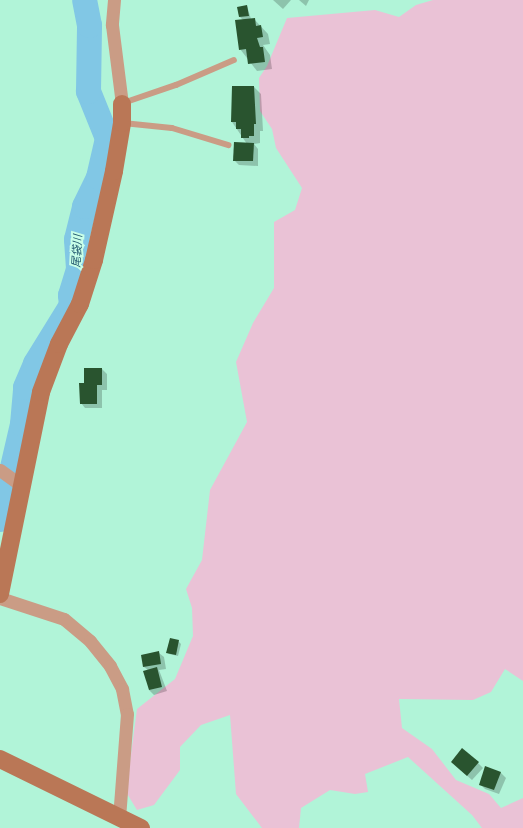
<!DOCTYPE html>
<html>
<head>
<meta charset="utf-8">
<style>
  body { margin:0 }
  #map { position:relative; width:523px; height:828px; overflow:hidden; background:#b1f4d8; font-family:Barlow,"Noto Sans JP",sans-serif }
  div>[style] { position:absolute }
  .green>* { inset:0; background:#eac2d6 }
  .shadow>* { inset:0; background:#0003 }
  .river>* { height:25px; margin:-12.5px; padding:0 12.5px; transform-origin:12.5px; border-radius:12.5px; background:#81c7e5 }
  .building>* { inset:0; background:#29542f }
  .lane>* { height:6px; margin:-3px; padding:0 3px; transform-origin:3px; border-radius:3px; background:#ca9c85 }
  .street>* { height:13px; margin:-6.5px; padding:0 6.5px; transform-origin:6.5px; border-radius:6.5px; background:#ca9c85 }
  .secondary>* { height:18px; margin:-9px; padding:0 9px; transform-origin:9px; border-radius:9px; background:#ba7756 }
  span { translate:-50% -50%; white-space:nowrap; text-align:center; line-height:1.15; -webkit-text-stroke:4px #c9ffe8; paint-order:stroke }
  .water-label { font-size:11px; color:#20576d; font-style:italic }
</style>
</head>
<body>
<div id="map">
  <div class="green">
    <i style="clip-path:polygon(433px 0,523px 0,523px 681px,505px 669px,491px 692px,473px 700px,399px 699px,402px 728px,432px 749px,456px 780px,489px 794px,501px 808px,523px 798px,523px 828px,482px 828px,472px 815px,408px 757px,365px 774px,368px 792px,355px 794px,330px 790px,301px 808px,299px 828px,262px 828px,236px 794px,230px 715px,201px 725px,180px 747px,180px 770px,154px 805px,137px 810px,126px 792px,137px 709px,175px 679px,193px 636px,192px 608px,186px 589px,202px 560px,210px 490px,247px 422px,236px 362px,253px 323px,274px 288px,274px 222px,295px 210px,302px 188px,276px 148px,272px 129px,260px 111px,259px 78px,267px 66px,287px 18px,375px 10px,399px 17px,416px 5px)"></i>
  </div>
  <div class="shadow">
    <i style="clip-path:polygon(273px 0,291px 0,283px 9px)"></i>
    <i style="clip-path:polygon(299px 0,309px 0,306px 6px)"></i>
    <i style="clip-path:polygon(247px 6px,251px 19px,254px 19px,268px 34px,270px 44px,263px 45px,270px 55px,272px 69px,257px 71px,240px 49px,243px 20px,240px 17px)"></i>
    <i style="clip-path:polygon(254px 87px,261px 94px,263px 131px,260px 131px,260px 143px,254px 144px,258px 149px,258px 166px,239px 165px,234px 160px,247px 144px,232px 122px)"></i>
    <i style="clip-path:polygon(102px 369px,107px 374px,107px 390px,102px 390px,102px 408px,85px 408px,81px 403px)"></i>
    <i style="clip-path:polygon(178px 641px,181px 644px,178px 656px,169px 654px,167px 652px)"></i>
    <i style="clip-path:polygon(159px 653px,164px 657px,166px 669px,159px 670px,167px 691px,154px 695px,149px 690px,148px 670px,144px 667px,142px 655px)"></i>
    <i style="clip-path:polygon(478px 763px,483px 768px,472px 780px,457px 767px)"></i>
    <i style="clip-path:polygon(486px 768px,501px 773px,506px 778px,499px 794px,485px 789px,480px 784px)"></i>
  </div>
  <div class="river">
    <i style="left:0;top:519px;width:98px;rotate:-77deg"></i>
    <i style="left:22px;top:424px;width:37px;rotate:-85deg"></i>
    <i style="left:25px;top:387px;width:26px;rotate:-67deg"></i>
    <i style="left:35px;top:363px;width:68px;rotate:-58.2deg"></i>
    <i style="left:71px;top:305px;width:10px;rotate:-96deg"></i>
    <i style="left:70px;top:295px;width:28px;rotate:-73deg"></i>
    <i style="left:78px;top:268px;width:29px;rotate:-94deg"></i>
    <i style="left:76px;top:239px;width:34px;rotate:-76deg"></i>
    <i style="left:84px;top:206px;width:32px;rotate:-64deg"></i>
    <i style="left:98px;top:177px;width:40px;rotate:-77deg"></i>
    <i style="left:107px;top:138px;width:51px;rotate:-112deg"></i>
    <i style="left:88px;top:91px;width:66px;rotate:-89.1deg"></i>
    <i style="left:89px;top:25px;width:25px;rotate:-101deg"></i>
  </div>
  <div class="building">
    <i style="clip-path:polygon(247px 5px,249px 16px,239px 17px,237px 7px)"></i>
    <i style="clip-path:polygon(255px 18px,256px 26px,261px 25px,263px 37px,257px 38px,260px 47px,263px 47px,265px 62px,248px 64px,246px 49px,239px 50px,235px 20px)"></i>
    <i style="clip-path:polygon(232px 86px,254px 86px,256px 124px,254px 124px,254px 136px,249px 136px,249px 138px,241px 138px,241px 129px,236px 129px,236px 122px,231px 122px)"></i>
    <i style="clip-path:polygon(234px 142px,254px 143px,253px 161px,233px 161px)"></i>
    <i style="clip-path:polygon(84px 368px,102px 368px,102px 385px,97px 385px,97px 404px,80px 404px,79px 383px,84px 383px)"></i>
    <i style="clip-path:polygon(170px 638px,179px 640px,176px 655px,166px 653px)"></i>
    <i style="clip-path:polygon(159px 651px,161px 664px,143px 667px,141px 655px)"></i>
    <i style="clip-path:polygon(157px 667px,162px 687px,149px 690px,143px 671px)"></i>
    <i style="clip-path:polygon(462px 748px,479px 762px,467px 776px,451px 762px)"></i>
    <i style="clip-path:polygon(485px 766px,501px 772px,494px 790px,479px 785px)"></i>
  </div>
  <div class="lane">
    <i style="left:123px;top:103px;width:56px;rotate:-18.8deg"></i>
    <i style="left:176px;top:85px;width:63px;rotate:-23.3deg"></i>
    <i style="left:123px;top:123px;width:49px;rotate:5.8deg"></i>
    <i style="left:172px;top:128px;width:59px;rotate:16.9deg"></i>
  </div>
  <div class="street">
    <i style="left:114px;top:0;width:25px;rotate:95deg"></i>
    <i style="left:112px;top:25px;width:80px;rotate:82.8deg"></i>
    <i style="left:0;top:470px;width:26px;rotate:36deg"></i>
    <i style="left:0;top:598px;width:67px;rotate:18.2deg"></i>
    <i style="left:64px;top:619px;width:34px;rotate:40deg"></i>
    <i style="left:90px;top:641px;width:32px;rotate:51deg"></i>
    <i style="left:110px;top:666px;width:26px;rotate:62deg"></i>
    <i style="left:122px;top:689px;width:25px;rotate:79deg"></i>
    <i style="left:127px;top:714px;width:103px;rotate:94.4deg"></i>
  </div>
  <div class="secondary">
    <i style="left:0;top:594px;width:206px;rotate:-78.5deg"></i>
    <i style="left:41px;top:392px;width:51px;rotate:-69.4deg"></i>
    <i style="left:59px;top:344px;width:45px;rotate:-62.3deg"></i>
    <i style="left:80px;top:304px;width:46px;rotate:-72.3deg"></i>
    <i style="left:94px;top:260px;width:91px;rotate:-77.3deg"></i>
    <i style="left:114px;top:171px;width:49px;rotate:-80.5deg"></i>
    <i style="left:122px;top:123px;width:19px;rotate:-90deg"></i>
    <i style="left:0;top:759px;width:157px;rotate:26.1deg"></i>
  </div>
  <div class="water-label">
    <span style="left:77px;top:251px;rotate:-87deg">尾袋川</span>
  </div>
</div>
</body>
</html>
